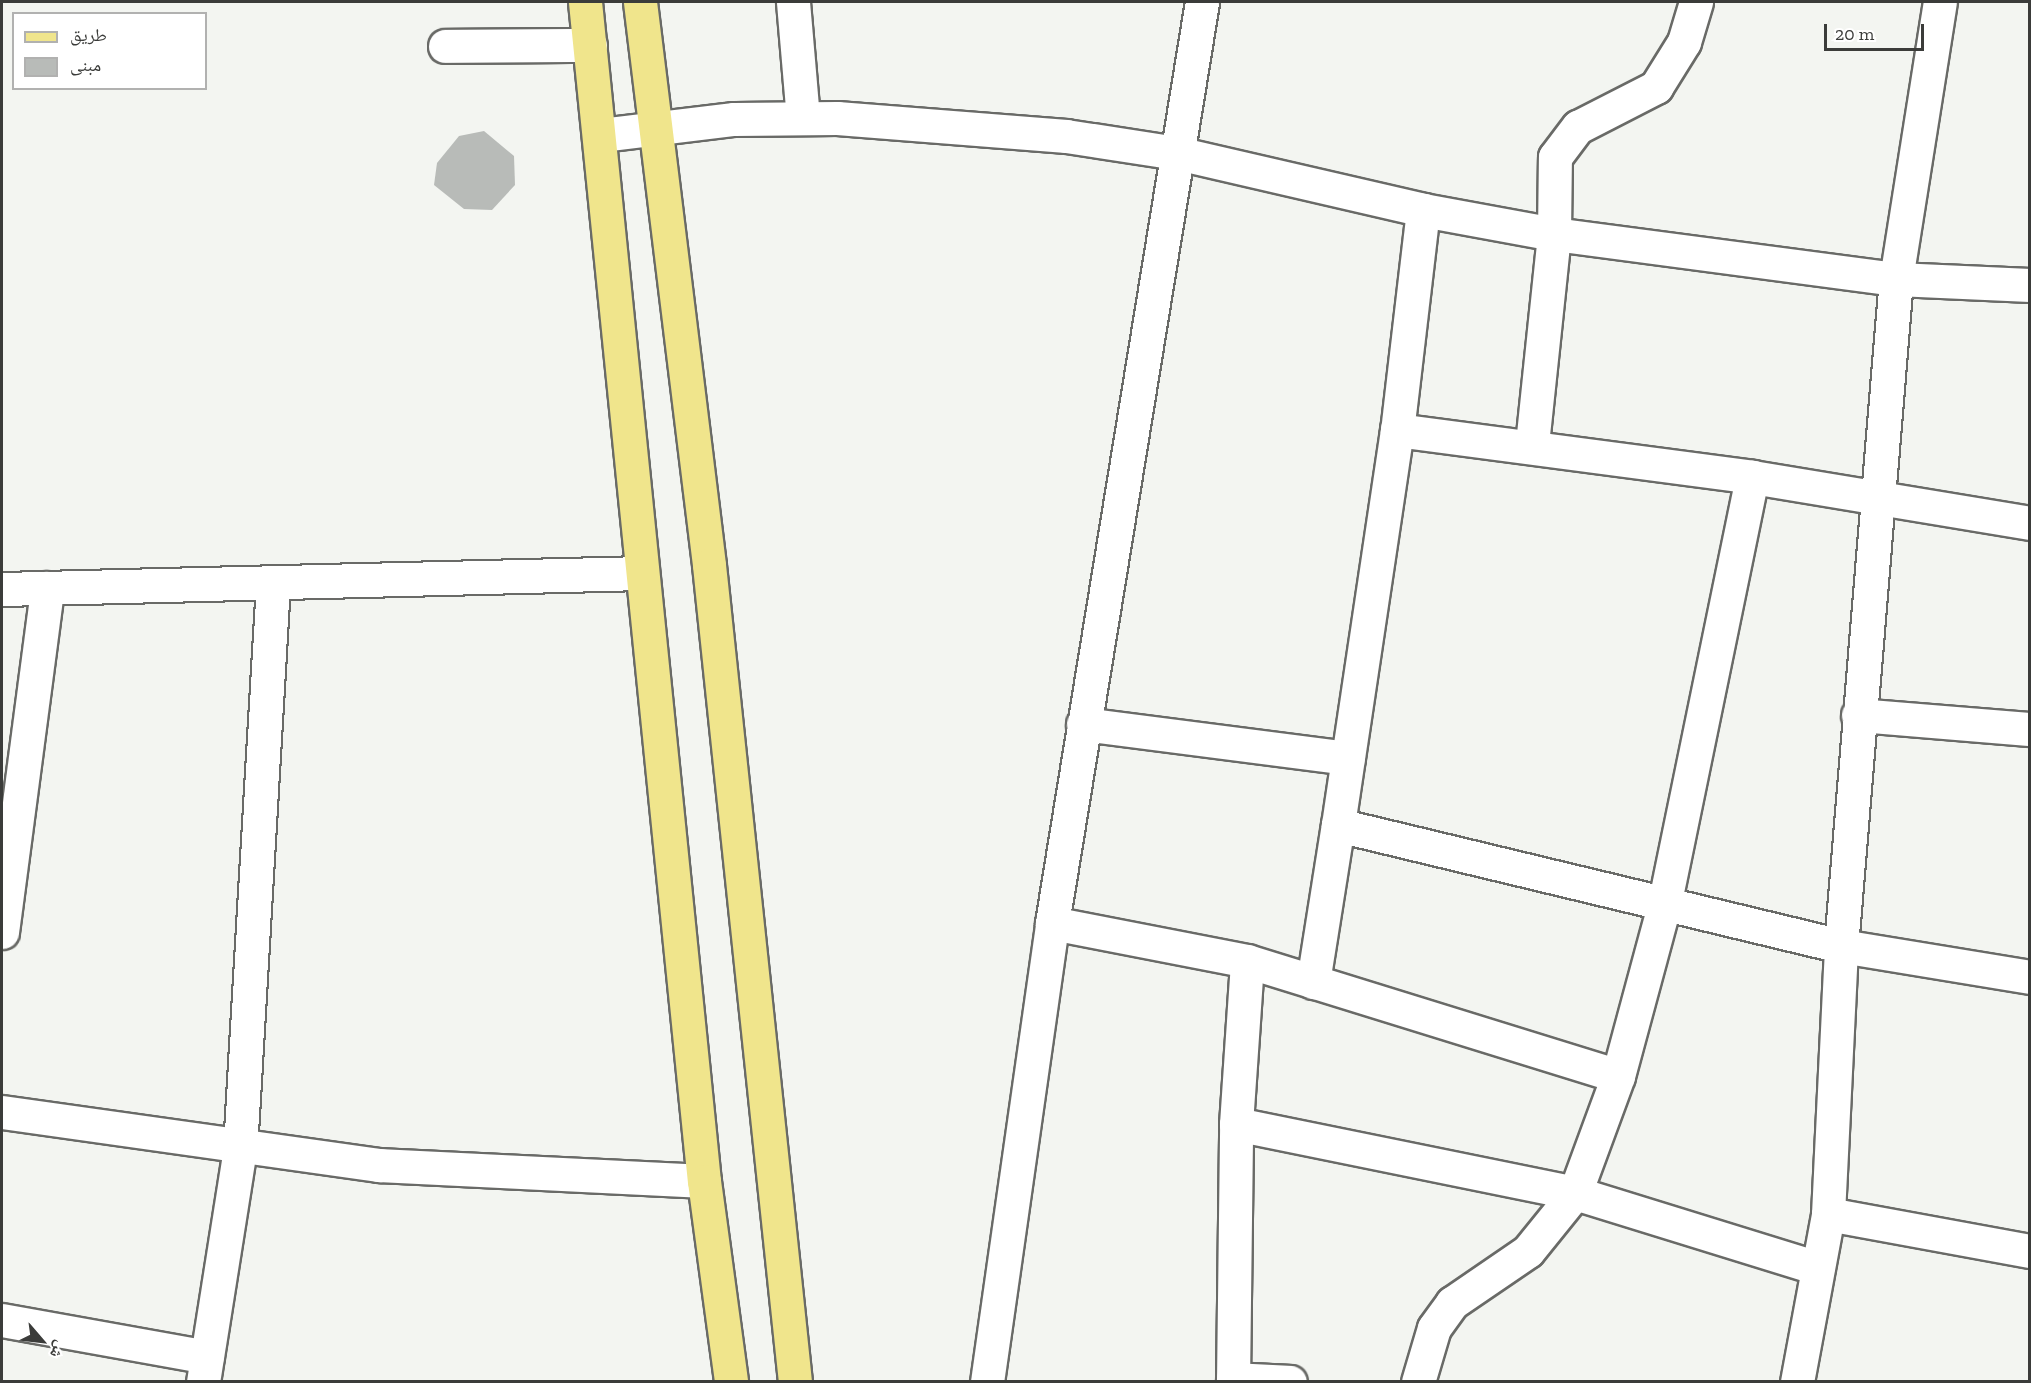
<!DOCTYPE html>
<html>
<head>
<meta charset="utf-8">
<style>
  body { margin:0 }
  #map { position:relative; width:2031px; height:1383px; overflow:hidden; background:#f3f5f1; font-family:"Zilla Slab","Noto Naskh Arabic",serif }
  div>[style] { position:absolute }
  .building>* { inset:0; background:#b8bbb8 }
  .roads { filter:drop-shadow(2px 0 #696a67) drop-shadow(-2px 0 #696a67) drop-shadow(0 2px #696a67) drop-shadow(0 -2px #696a67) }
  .minor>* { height:33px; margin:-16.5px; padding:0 16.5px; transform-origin:16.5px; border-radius:16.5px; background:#fff }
  .major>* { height:33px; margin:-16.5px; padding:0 16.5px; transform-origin:16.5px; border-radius:16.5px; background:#f0e58c }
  span { translate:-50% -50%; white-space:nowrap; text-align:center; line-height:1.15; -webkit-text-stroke:6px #fff; paint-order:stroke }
  .frame { position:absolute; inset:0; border:3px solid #3b3c3a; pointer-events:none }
  .legend { position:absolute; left:12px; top:12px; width:195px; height:78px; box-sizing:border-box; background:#fff; border:2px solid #b1b1b0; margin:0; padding:8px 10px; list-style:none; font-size:18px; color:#3b3c3a }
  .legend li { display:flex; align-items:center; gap:12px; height:30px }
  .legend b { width:30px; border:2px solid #b1b1b0 }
  .north { position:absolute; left:12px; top:1311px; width:60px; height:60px; -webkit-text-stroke:4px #fff; paint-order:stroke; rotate:118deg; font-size:16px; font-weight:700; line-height:24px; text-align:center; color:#3b3c3a }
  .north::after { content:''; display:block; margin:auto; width:21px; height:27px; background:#3b3c3a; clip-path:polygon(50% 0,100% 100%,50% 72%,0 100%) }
  .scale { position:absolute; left:1824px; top:24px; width:100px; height:27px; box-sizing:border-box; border:3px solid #3b3c3a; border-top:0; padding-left:8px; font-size:18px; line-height:21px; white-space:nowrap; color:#3b3c3a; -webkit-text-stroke:4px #fff; paint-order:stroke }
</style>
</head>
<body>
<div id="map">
  <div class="building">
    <i style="clip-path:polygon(484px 131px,514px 156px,515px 185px,492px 210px,464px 209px,434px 185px,437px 163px,459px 136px)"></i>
  </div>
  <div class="roads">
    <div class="minor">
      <i style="left:793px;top:2px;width:116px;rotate:85.1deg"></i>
      <i style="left:445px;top:46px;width:145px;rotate:-0.4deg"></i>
      <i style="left:601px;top:135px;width:134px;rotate:-6.9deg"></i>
      <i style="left:734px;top:119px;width:103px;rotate:-0.6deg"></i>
      <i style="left:837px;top:118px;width:230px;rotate:4.5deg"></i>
      <i style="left:1066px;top:136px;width:112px;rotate:8.7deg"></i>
      <i style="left:1177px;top:153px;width:253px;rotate:13deg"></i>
      <i style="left:1423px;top:210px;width:133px;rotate:10.4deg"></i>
      <i style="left:1554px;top:234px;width:345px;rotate:7.5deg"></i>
      <i style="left:1896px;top:279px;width:134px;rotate:2.6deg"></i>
      <i style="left:1423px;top:210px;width:222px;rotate:96.7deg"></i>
      <i style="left:1397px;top:430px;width:358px;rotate:7.5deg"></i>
      <i style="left:1752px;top:477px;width:282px;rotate:9.4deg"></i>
      <i style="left:1397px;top:430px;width:399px;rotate:98.5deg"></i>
      <i style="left:1338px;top:825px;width:517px;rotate:13.53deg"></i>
      <i style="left:1841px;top:946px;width:192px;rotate:9.3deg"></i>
      <i style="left:1532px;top:444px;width:211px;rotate:-84deg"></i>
      <i style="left:1554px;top:234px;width:77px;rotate:-89.3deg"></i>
      <i style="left:1555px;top:157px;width:38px;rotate:-53deg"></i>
      <i style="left:1578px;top:127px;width:88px;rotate:-27.1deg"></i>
      <i style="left:1656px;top:87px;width:53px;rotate:-58.1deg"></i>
      <i style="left:1684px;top:42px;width:42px;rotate:-73.3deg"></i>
      <i style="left:2px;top:589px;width:640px;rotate:-1.43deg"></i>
      <i style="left:1858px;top:715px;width:173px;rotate:4.7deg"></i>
      <i style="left:1083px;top:724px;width:267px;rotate:7.3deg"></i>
      <i style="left:1052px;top:923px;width:199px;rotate:11deg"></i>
      <i style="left:1247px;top:961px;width:388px;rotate:17.2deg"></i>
      <i style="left:2px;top:932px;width:347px;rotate:-82.5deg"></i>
      <i style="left:1313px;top:982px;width:159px;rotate:-81deg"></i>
      <i style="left:2px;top:1112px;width:381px;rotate:8deg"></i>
      <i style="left:379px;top:1165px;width:325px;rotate:2.8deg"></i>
      <i style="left:1236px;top:1124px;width:346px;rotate:11.5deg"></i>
      <i style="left:1575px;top:1193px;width:254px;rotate:17.2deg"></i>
      <i style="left:1828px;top:1214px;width:205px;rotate:10.4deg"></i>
      <i style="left:2px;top:1320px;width:208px;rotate:10.2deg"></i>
      <i style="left:1233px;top:1379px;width:57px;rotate:3deg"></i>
      <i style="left:203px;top:1382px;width:236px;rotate:-81deg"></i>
      <i style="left:240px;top:1149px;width:566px;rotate:-86.66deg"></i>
      <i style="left:987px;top:1382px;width:464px;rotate:-81.9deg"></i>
      <i style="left:1052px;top:923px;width:933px;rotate:-80.75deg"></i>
      <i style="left:1233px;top:1382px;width:258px;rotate:-89.3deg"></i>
      <i style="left:1236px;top:1124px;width:163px;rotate:-86.1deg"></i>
      <i style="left:1418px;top:1382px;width:56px;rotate:-73.5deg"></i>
      <i style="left:1434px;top:1328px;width:31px;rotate:-54deg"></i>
      <i style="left:1452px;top:1303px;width:92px;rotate:-34.4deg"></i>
      <i style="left:1528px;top:1251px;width:75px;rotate:-51deg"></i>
      <i style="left:1575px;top:1193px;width:125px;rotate:-69.8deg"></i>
      <i style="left:1618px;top:1076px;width:176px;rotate:-74.9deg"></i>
      <i style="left:1664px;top:906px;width:438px;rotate:-78.4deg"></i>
      <i style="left:1797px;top:1382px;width:171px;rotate:-79.5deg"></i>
      <i style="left:1828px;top:1214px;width:268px;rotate:-87.2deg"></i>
      <i style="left:1841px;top:946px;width:669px;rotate:-85.29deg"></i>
      <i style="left:1896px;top:279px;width:280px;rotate:-81deg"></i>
    </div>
    <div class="major">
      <i style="left:585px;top:2px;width:1185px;rotate:84.24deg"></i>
      <i style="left:704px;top:1181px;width:203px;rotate:82.3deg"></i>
      <i style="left:640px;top:2px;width:567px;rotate:83.01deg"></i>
      <i style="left:709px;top:565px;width:822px;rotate:83.99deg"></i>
    </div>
  </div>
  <div class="frame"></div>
  <ul class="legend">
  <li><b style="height:8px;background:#f0e58c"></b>طريق</li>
  <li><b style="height:16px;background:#b8bbb8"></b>مبنى</li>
  </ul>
  <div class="north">ش</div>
  <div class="scale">20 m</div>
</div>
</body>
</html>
